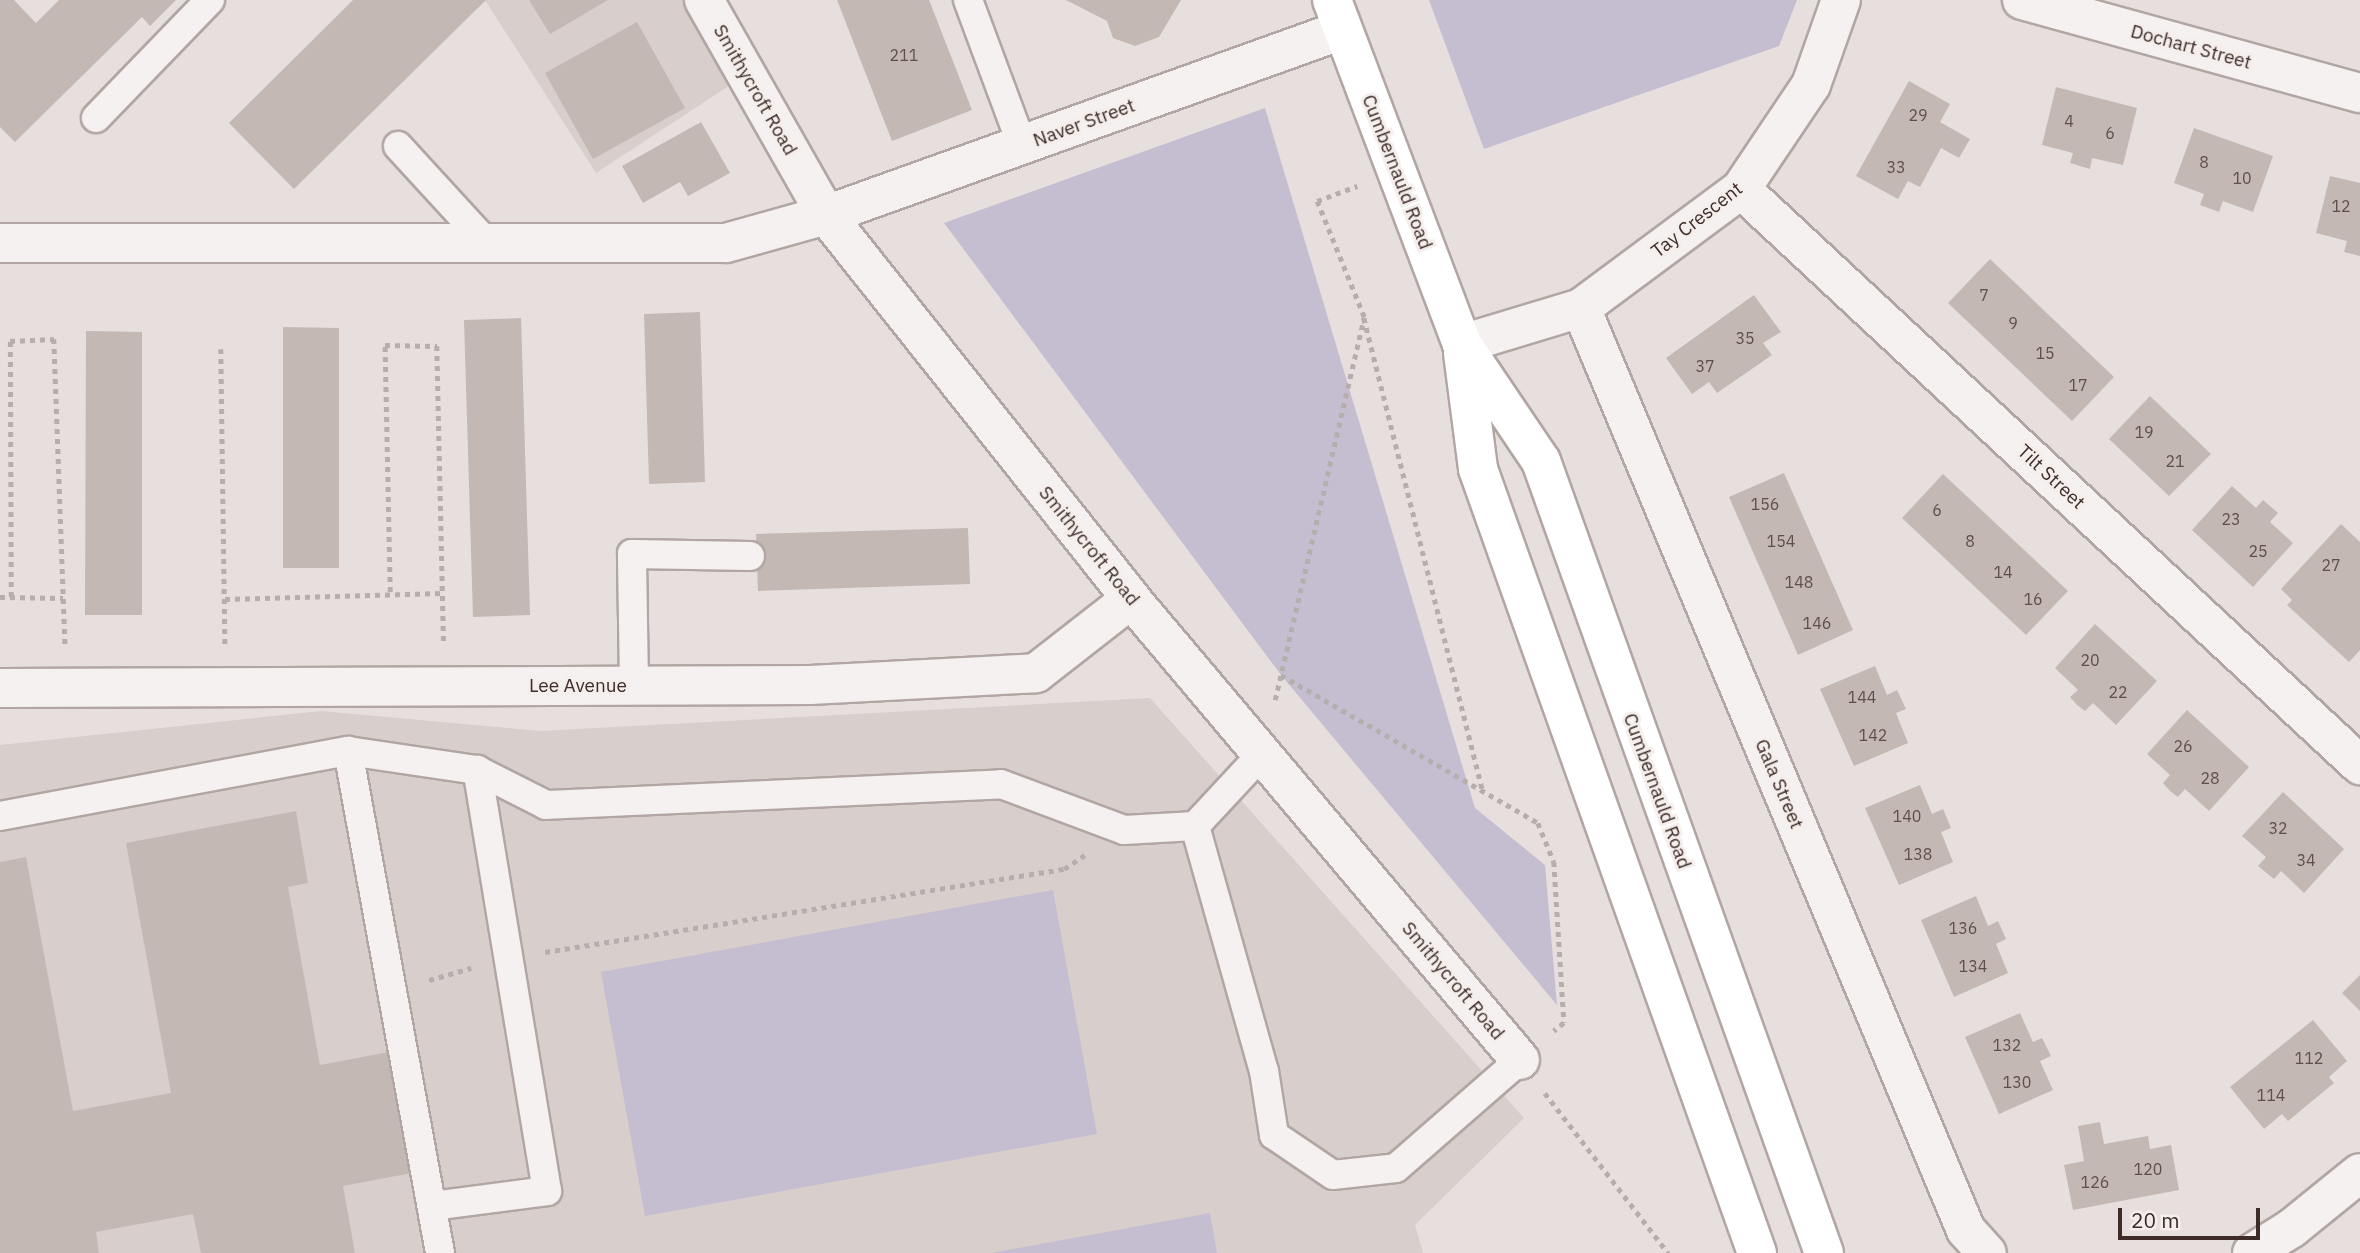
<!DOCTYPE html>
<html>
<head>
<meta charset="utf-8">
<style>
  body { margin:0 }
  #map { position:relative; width:2360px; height:1253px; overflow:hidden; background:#e7dfdd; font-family:"IBM Plex Sans",sans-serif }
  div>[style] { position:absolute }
  .built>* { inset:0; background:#d8cecb }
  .green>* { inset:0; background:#c5bed0 }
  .building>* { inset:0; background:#c3b8b4 }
  .path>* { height:4.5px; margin-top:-2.25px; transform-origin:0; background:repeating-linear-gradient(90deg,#b6aeac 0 5px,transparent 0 10px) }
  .roads { filter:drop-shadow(2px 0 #b1a6a3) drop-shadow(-2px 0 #b1a6a3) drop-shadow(0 2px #b1a6a3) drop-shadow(0 -2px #b1a6a3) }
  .service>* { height:28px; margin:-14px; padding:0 14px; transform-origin:14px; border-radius:14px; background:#f5f1f0 }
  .minor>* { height:38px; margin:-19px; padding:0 19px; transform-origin:19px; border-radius:19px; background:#f5f1f0 }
  .primary>* { height:38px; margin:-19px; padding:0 19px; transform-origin:19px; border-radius:19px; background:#fff }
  span { translate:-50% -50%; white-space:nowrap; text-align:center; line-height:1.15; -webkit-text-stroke:6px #f4eeec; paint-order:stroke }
  .number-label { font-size:16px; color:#5e4f4a }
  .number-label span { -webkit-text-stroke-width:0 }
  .street-label { font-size:19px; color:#3d2c27 }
  .scale { position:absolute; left:2118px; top:1208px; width:142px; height:32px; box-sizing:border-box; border:4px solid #3d2c27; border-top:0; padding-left:9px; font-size:21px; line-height:24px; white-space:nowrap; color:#3d2c27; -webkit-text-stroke:5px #f4eeec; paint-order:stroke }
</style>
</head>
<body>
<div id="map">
  <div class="built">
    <i style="clip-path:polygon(485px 0,716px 0,756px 68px,596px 173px)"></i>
    <i style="clip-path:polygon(1150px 698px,1524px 1118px,1415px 1225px,1423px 1253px,0 1253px,0 745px,321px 711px,540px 731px)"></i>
  </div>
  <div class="green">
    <i style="clip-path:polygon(1429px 0,1797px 0,1779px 46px,1484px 149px)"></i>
    <i style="clip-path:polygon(1265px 108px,1475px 808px,1545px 865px,1557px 1005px,1281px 675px,944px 223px)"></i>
    <i style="clip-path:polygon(1053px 890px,1097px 1134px,645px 1216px,601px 972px)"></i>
    <i style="clip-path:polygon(1210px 1213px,1217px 1253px,991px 1253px)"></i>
  </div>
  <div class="building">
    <i style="clip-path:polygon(0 0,14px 0,36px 23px,59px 0,176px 0,150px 26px,142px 17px,15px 142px,0 127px)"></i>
    <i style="clip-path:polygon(353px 0,486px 0,294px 189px,229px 123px)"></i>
    <i style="clip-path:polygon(529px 0,608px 0,550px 34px)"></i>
    <i style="clip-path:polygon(837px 0,929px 0,972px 110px,892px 141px)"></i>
    <i style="clip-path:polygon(1066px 0,1181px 0,1159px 37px,1135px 46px,1113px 38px,1107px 21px)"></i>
    <i style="clip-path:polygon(637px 22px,685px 108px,593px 159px,545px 73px)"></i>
    <i style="clip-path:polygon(1909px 81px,1950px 104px,1940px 122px,1970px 139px,1959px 158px,1941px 148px,1920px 187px,1908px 181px,1898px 199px,1856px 176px)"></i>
    <i style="clip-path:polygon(2056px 87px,2137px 108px,2123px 165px,2092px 158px,2090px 169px,2070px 163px,2073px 153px,2042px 145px)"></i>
    <i style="clip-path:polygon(701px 122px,730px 173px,688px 196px,680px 182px,643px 203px,622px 166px)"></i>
    <i style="clip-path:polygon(2194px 128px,2273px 156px,2253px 212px,2223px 201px,2219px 212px,2200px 205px,2204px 194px,2174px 183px)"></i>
    <i style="clip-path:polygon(2330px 176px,2360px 183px,2360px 256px,2344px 252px,2347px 241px,2316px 233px)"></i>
    <i style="clip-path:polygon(1990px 259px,2114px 377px,2072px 421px,1948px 303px)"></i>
    <i style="clip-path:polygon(1754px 295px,1781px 332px,1763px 343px,1772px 355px,1717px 393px,1709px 382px,1692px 394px,1666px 358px)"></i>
    <i style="clip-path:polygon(700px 312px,705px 482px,649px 484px,644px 314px)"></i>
    <i style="clip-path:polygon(521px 318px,530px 615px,473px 617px,464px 320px)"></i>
    <i style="clip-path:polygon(283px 327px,339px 328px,339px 568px,283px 568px)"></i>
    <i style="clip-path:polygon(86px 331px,142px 332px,142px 615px,85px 615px)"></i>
    <i style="clip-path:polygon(2150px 396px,2211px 454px,2169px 496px,2109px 439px)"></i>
    <i style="clip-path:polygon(1784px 473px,1853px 630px,1798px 655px,1729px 497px)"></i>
    <i style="clip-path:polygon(1943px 474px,2068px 591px,2026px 635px,1902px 518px)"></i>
    <i style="clip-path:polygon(2232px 486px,2256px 508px,2263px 500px,2278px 513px,2270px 522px,2293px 543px,2253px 587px,2192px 530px)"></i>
    <i style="clip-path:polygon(2341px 524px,2360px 542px,2360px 650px,2349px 662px,2287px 605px,2292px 600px,2281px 589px)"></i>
    <i style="clip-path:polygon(968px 528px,970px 584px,758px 591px,756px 534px)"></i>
    <i style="clip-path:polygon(2095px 624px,2157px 681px,2116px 725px,2093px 703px,2085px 711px,2077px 705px,2070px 697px,2078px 690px,2055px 668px)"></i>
    <i style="clip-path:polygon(1875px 666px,1887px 695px,1897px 690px,1906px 709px,1896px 713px,1908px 743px,1854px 766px,1820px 689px)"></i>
    <i style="clip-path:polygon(2187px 710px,2249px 767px,2209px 811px,2185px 789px,2178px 797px,2170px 791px,2163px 783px,2170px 775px,2147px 754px)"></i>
    <i style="clip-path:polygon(1920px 785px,1932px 814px,1943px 809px,1951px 828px,1941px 832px,1953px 862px,1899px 885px,1865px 808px)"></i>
    <i style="clip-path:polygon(2283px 792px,2344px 849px,2304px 893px,2281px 871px,2274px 879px,2258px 866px,2266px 857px,2242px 836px)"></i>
    <i style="clip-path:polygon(296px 811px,308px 883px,288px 887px,320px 1065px,394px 1051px,417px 1172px,343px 1186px,355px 1253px,201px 1253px,193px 1214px,96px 1232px,99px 1253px,0 1253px,0 862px,26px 857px,73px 1111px,171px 1093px,126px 843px)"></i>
    <i style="clip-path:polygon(1976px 896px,1988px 926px,1998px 921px,2006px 939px,1996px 944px,2008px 973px,1954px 997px,1921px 920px)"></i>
    <i style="clip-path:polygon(2360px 975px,2360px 1011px,2342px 993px)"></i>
    <i style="clip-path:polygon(2020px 1013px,2033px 1042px,2042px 1038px,2051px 1056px,2040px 1061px,2053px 1090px,1999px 1114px,1965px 1037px)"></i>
    <i style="clip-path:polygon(2313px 1020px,2347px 1061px,2329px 1077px,2334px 1083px,2288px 1121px,2282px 1114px,2264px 1129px,2230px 1087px)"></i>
    <i style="clip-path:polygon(2100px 1122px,2104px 1144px,2148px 1136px,2150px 1149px,2171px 1145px,2179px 1190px,2073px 1210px,2064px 1165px,2084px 1161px,2078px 1126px)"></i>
  </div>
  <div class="path">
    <i style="left:1364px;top:318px;width:485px;rotate:75.9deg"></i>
    <i style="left:221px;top:349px;width:295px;rotate:89.2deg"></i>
    <i style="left:390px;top:592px;width:247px;rotate:-91.2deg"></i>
    <i style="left:385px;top:345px;width:52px;rotate:1.1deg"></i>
    <i style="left:437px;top:346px;width:298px;rotate:88.7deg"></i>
    <i style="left:0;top:597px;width:63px;rotate:0.9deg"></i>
    <i style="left:11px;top:597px;width:256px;rotate:-90.2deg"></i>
    <i style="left:10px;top:341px;width:44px;rotate:-2.6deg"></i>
    <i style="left:54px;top:339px;width:306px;rotate:87.9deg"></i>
    <i style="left:225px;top:599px;width:218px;rotate:-1.6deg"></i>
    <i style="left:1281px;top:675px;width:297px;rotate:29.9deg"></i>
    <i style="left:1538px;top:823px;width:42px;rotate:67.7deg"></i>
    <i style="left:1554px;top:862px;width:161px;rotate:86.4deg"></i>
    <i style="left:1564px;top:1023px;width:13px;rotate:141deg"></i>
    <i style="left:1275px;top:700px;width:393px;rotate:-76.9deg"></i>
    <i style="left:1364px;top:317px;width:125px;rotate:-112.1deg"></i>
    <i style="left:1317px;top:201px;width:43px;rotate:-20.6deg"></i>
    <i style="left:545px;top:952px;width:526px;rotate:-9.09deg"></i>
    <i style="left:1064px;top:869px;width:25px;rotate:-34deg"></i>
    <i style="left:429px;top:980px;width:44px;rotate:-15.9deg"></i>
    <i style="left:1545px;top:1093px;width:202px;rotate:52.4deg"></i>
  </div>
  <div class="roads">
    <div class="service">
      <i style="left:968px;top:0;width:155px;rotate:69.6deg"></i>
      <i style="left:96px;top:118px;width:164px;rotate:-46deg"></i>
      <i style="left:398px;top:146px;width:132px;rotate:47.5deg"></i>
      <i style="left:634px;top:685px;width:131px;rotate:-90.9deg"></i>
      <i style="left:632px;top:554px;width:118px;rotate:1deg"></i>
      <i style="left:348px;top:751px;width:510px;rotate:79.61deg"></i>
      <i style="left:0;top:816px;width:354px;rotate:-10.6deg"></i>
      <i style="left:348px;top:751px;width:130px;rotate:8.4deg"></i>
      <i style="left:477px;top:770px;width:77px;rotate:26.9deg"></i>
      <i style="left:546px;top:805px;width:455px;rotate:-2.6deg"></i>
      <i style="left:1001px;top:784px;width:131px;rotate:20.5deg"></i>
      <i style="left:1124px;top:830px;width:71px;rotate:-3.2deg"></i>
      <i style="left:1195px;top:826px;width:98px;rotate:-47.1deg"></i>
      <i style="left:1195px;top:826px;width:255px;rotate:74.3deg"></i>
      <i style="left:1264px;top:1071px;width:65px;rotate:81.1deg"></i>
      <i style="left:1274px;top:1135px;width:71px;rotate:34.1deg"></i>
      <i style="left:1333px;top:1175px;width:63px;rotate:-6.3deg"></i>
      <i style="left:1396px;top:1168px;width:164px;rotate:-41.1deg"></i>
      <i style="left:432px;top:1206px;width:116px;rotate:-7.4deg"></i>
      <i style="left:547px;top:1191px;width:427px;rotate:-99.4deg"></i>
    </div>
    <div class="minor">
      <i style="left:704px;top:0;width:247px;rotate:60.4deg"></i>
      <i style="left:826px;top:215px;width:490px;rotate:51.5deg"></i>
      <i style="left:1131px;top:599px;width:603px;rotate:49.84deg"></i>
      <i style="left:2022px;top:0;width:351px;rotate:15.4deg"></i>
      <i style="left:1741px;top:189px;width:846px;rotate:42.94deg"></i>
      <i style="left:0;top:243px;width:726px"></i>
      <i style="left:726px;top:243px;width:104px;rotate:-15.6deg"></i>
      <i style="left:826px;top:215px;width:548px;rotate:-19.72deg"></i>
      <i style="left:1581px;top:308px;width:999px;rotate:67.34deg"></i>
      <i style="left:1966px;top:1230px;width:31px;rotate:48deg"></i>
      <i style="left:1462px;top:344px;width:124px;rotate:-16.8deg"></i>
      <i style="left:1581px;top:308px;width:199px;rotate:-36.6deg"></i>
      <i style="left:1741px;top:189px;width:125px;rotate:-56.1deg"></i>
      <i style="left:1811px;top:85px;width:90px;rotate:-70.6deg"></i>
      <i style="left:0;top:688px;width:810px;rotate:-0.21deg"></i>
      <i style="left:810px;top:685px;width:226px;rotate:-3deg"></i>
      <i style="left:1036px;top:673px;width:120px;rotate:-37.9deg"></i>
      <i style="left:2252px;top:1253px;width:47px;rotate:-32deg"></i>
      <i style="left:2292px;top:1228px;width:87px;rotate:-39deg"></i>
    </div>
    <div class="primary">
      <i style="left:1332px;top:0;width:368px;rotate:69.3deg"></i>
      <i style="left:1462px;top:344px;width:141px;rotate:56deg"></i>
      <i style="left:1541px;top:461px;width:841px;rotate:70.34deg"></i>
      <i style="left:1463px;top:353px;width:117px;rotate:82.6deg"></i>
      <i style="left:1478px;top:469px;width:832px;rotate:70.41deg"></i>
    </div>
  </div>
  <div class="number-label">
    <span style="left:904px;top:55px">211</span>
    <span style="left:1918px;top:115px">29</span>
    <span style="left:2069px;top:121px">4</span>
    <span style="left:2110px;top:133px">6</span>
    <span style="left:2204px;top:162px">8</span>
    <span style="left:1896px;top:167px">33</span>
    <span style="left:2242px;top:178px">10</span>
    <span style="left:2341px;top:206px">12</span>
    <span style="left:1984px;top:295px">7</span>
    <span style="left:2013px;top:323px">9</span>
    <span style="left:1745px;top:338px">35</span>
    <span style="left:2045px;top:353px">15</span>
    <span style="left:1705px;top:366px">37</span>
    <span style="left:2078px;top:385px">17</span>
    <span style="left:2144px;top:432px">19</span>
    <span style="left:2175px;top:461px">21</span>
    <span style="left:1765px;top:504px">156</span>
    <span style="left:1937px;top:510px">6</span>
    <span style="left:2231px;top:519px">23</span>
    <span style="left:1781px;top:541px">154</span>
    <span style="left:1970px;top:541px">8</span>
    <span style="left:2258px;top:551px">25</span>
    <span style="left:2331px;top:565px">27</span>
    <span style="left:2003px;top:572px">14</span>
    <span style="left:1799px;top:582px">148</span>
    <span style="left:2033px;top:599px">16</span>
    <span style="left:1817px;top:623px">146</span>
    <span style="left:2090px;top:660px">20</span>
    <span style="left:2118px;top:692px">22</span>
    <span style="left:1862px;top:697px">144</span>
    <span style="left:1873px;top:735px">142</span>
    <span style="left:2183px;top:746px">26</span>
    <span style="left:2210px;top:778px">28</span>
    <span style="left:1907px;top:816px">140</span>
    <span style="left:2278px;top:828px">32</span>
    <span style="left:1918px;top:854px">138</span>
    <span style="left:2306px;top:860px">34</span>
    <span style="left:1963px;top:928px">136</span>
    <span style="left:1973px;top:966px">134</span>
    <span style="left:2007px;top:1045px">132</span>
    <span style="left:2309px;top:1058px">112</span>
    <span style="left:2017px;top:1082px">130</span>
    <span style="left:2271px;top:1095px">114</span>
    <span style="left:2148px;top:1169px">120</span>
    <span style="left:2095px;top:1182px">126</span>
  </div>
  <div class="street-label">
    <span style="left:2191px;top:47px;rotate:15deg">Dochart Street</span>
    <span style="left:755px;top:90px;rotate:60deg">Smithycroft Road</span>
    <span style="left:1084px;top:123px;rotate:-20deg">Naver Street</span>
    <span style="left:1397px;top:172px;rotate:69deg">Cumbernauld Road</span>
    <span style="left:1697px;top:220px;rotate:-38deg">Tay Crescent</span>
    <span style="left:2051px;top:477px;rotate:43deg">Tilt Street</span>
    <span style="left:1089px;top:546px;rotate:51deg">Smithycroft Road</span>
    <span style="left:578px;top:686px">Lee Avenue</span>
    <span style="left:1779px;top:784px;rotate:67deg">Gala Street</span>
    <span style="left:1657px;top:791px;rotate:70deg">Cumbernauld Road</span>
    <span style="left:1453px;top:981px;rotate:50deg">Smithycroft Road</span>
  </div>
  <div class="scale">20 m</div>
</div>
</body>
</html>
